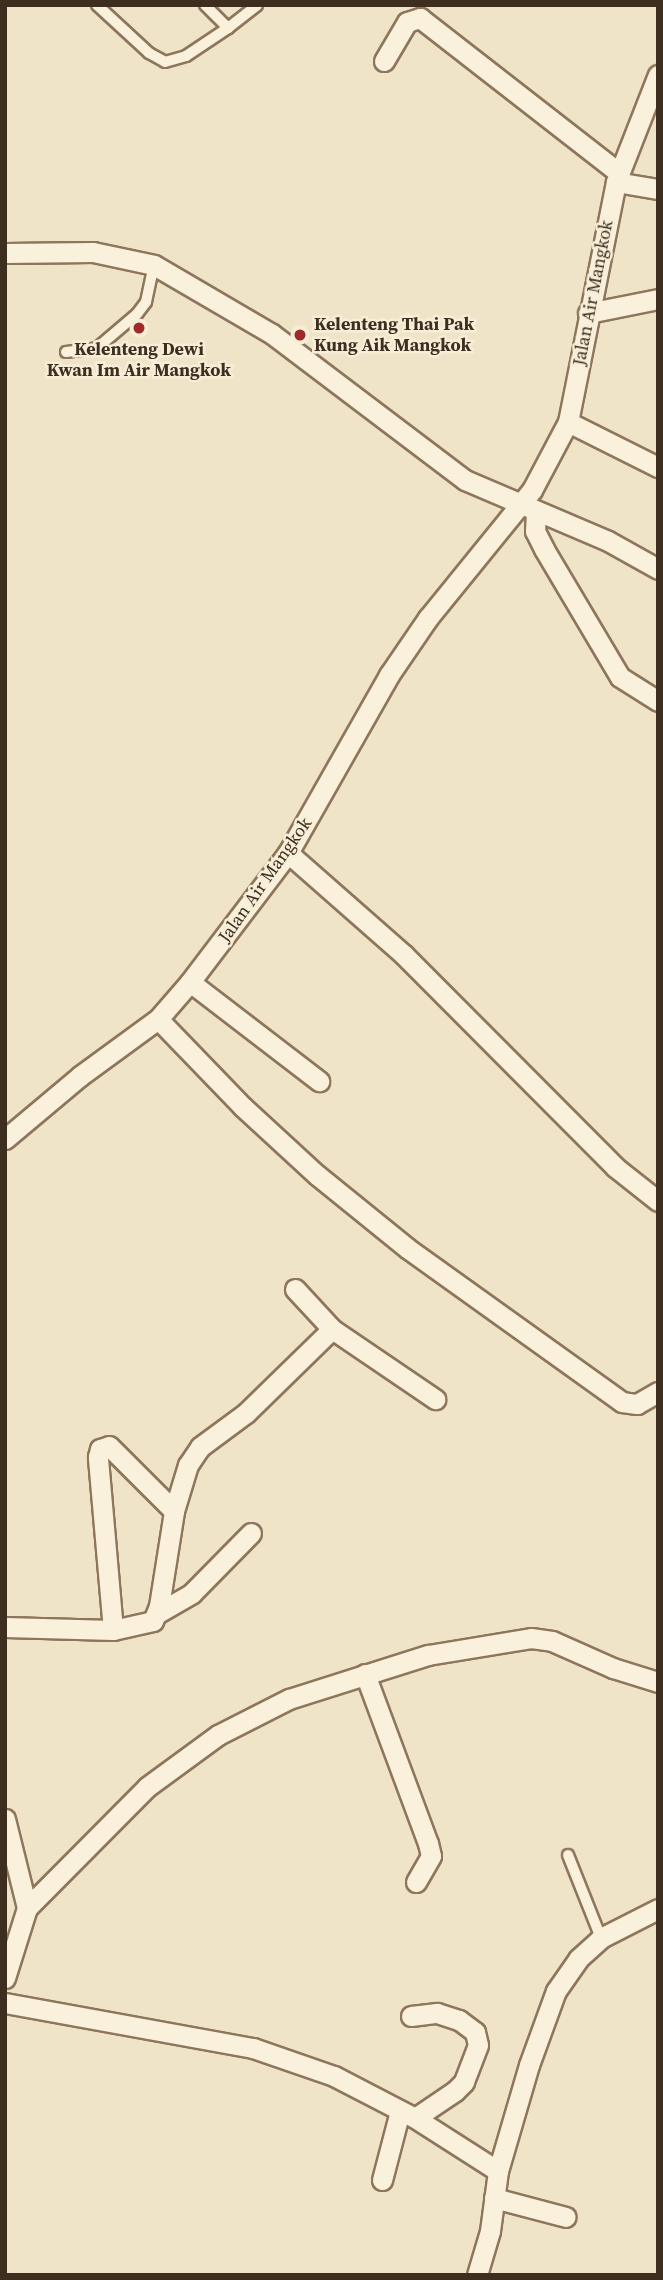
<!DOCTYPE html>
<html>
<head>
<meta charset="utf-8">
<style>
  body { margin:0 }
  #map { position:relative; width:663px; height:2280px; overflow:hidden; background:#f0e4c8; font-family:"Source Serif 4",serif }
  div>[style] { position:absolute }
  .roads { filter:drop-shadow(2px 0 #8d765c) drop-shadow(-2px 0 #8d765c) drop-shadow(0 2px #8d765c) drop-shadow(0 -2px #8d765c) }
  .lane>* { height:10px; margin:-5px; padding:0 5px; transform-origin:5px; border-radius:5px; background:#faf1dc }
  .street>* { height:19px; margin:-9.5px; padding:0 9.5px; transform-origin:9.5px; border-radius:9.5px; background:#faf1dc }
  .dots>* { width:19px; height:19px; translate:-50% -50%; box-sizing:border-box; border:4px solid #f7eed8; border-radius:50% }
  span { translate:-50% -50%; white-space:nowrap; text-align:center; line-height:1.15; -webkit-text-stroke:5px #f7eed8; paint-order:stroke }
  .street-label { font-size:18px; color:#3d2e20 }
  .poi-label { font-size:18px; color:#3d2e20; font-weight:700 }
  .left { translate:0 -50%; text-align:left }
  .frame { position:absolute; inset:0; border:7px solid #3d2e20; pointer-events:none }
</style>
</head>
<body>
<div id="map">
  <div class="roads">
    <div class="lane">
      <i style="left:97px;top:5px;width:71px;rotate:42.7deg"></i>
      <i style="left:149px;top:53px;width:18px;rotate:29deg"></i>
      <i style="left:165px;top:62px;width:22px;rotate:-16deg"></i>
      <i style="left:186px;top:56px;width:50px;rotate:-33.7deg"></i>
      <i style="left:205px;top:5px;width:33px;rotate:45deg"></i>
      <i style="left:228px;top:28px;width:37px;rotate:-38deg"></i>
      <i style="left:66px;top:352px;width:31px;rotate:-7deg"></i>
      <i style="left:97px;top:348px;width:52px;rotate:-40.4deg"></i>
      <i style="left:137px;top:314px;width:15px;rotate:-53deg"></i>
      <i style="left:146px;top:302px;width:38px;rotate:-78deg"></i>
      <i style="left:568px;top:1855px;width:89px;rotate:68.3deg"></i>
    </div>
    <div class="street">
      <i style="left:384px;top:61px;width:45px;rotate:-59.5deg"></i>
      <i style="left:407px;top:22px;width:14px;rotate:-17deg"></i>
      <i style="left:420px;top:18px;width:252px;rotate:37.9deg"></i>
      <i style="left:616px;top:182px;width:43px;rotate:9.5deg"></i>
      <i style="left:5px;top:253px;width:88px;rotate:-0.7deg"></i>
      <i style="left:93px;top:252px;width:62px;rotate:12deg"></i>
      <i style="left:154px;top:265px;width:137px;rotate:30.3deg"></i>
      <i style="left:272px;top:334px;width:242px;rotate:37.1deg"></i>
      <i style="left:465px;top:480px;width:155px;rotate:23.1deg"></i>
      <i style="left:608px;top:541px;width:57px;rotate:29.2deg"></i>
      <i style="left:588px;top:313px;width:71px;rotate:-11.3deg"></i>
      <i style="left:568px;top:422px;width:101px;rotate:26.6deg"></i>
      <i style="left:536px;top:512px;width:19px;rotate:93deg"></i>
      <i style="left:535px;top:531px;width:20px;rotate:63deg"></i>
      <i style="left:544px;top:549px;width:149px;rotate:59.3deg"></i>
      <i style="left:620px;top:677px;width:45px;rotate:32.3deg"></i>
      <i style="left:288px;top:853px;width:154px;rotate:41.3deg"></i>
      <i style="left:404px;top:955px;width:299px;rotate:45.1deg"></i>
      <i style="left:615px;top:1167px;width:55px;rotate:38.3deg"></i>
      <i style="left:190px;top:982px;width:163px;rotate:37.5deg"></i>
      <i style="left:158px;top:1019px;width:122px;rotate:46deg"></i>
      <i style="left:243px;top:1107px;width:100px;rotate:42.6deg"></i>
      <i style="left:317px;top:1175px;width:116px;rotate:39deg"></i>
      <i style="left:407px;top:1248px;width:264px;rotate:35.6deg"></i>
      <i style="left:622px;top:1402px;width:15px;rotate:8deg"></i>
      <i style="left:637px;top:1404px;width:24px;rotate:-30deg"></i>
      <i style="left:5px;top:1139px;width:98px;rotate:-40deg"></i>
      <i style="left:80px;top:1076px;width:97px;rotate:-36.2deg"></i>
      <i style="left:158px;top:1019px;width:49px;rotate:-49.1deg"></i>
      <i style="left:190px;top:982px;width:162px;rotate:-52.8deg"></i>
      <i style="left:288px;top:853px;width:205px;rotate:-60.4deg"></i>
      <i style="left:389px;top:675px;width:69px;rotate:-55.6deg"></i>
      <i style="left:428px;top:618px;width:165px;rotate:-50.9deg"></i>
      <i style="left:532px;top:490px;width:77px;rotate:-62.1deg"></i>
      <i style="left:568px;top:422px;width:245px;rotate:-78.7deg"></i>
      <i style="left:616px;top:182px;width:115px;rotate:-68.6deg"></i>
      <i style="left:295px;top:1289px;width:54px;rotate:47.2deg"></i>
      <i style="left:332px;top:1329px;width:125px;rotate:34.2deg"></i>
      <i style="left:158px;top:1613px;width:39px;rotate:-30deg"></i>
      <i style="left:192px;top:1593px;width:84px;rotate:-45.5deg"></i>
      <i style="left:5px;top:1627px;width:108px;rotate:1.6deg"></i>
      <i style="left:113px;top:1630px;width:41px;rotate:-12.7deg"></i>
      <i style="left:153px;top:1621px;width:16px;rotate:-68deg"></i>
      <i style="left:159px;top:1606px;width:96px;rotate:-81deg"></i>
      <i style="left:174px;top:1511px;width:48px;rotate:-73.1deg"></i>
      <i style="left:188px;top:1465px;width:22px;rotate:-56deg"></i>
      <i style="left:200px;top:1447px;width:57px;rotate:-36.5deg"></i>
      <i style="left:246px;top:1413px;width:120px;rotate:-44.3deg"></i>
      <i style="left:113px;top:1630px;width:174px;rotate:-95deg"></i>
      <i style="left:98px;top:1457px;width:8px;rotate:-76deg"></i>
      <i style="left:100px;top:1449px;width:9px;rotate:-18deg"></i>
      <i style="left:109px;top:1446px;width:92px;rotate:45deg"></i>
      <i style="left:365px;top:1674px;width:180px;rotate:69.6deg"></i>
      <i style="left:428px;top:1843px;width:13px;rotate:77deg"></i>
      <i style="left:431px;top:1856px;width:30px;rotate:120deg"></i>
      <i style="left:5px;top:1819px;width:92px;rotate:76.1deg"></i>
      <i style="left:5px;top:1978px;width:73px;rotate:-72.6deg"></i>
      <i style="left:27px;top:1908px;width:170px;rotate:-45.2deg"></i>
      <i style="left:147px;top:1787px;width:88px;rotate:-36.2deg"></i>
      <i style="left:218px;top:1735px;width:80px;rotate:-26.9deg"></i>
      <i style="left:289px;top:1699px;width:146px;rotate:-17.6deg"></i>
      <i style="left:428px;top:1655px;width:104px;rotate:-9.4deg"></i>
      <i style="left:531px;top:1638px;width:21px;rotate:8deg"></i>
      <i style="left:552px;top:1641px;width:67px;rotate:23.9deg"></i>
      <i style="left:613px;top:1668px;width:47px;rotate:17.3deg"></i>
      <i style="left:5px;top:2003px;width:252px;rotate:10.3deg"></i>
      <i style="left:253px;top:2048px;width:86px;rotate:19.1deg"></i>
      <i style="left:334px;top:2076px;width:91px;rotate:27.4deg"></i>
      <i style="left:415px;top:2118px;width:98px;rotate:32.6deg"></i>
      <i style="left:411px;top:2016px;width:26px;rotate:-7deg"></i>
      <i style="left:437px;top:2013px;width:23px;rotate:18deg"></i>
      <i style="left:459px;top:2020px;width:20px;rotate:37deg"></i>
      <i style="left:475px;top:2032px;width:13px;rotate:77deg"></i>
      <i style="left:478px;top:2045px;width:40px;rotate:111deg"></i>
      <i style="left:464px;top:2082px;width:13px;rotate:135deg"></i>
      <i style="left:455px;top:2091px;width:48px;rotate:146deg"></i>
      <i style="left:382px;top:2180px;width:71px;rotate:-75.4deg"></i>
      <i style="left:494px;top:2198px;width:74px;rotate:14.8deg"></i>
      <i style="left:477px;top:2275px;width:46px;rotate:-73.5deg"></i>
      <i style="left:490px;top:2231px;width:61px;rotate:-82.4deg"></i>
      <i style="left:498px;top:2171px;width:110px;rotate:-73.7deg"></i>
      <i style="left:529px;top:2065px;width:79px;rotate:-70deg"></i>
      <i style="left:556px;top:1991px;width:39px;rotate:-55deg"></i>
      <i style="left:578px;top:1959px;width:31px;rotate:-42deg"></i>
      <i style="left:601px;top:1938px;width:64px;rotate:-27deg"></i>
    </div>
  </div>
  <div class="dots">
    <i style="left:139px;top:328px;background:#9e2a2b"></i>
    <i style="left:300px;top:335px;background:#9e2a2b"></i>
  </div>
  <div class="street-label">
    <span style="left:593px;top:293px;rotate:-79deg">Jalan Air Mangkok</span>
    <span style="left:265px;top:880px;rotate:-55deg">Jalan Air Mangkok</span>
  </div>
  <div class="poi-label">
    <span class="left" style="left:314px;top:335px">Kelenteng Thai Pak<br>Kung Aik Mangkok</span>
    <span style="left:139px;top:360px">Kelenteng Dewi<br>Kwan Im Air Mangkok</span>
  </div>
  <div class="frame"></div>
</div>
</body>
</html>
